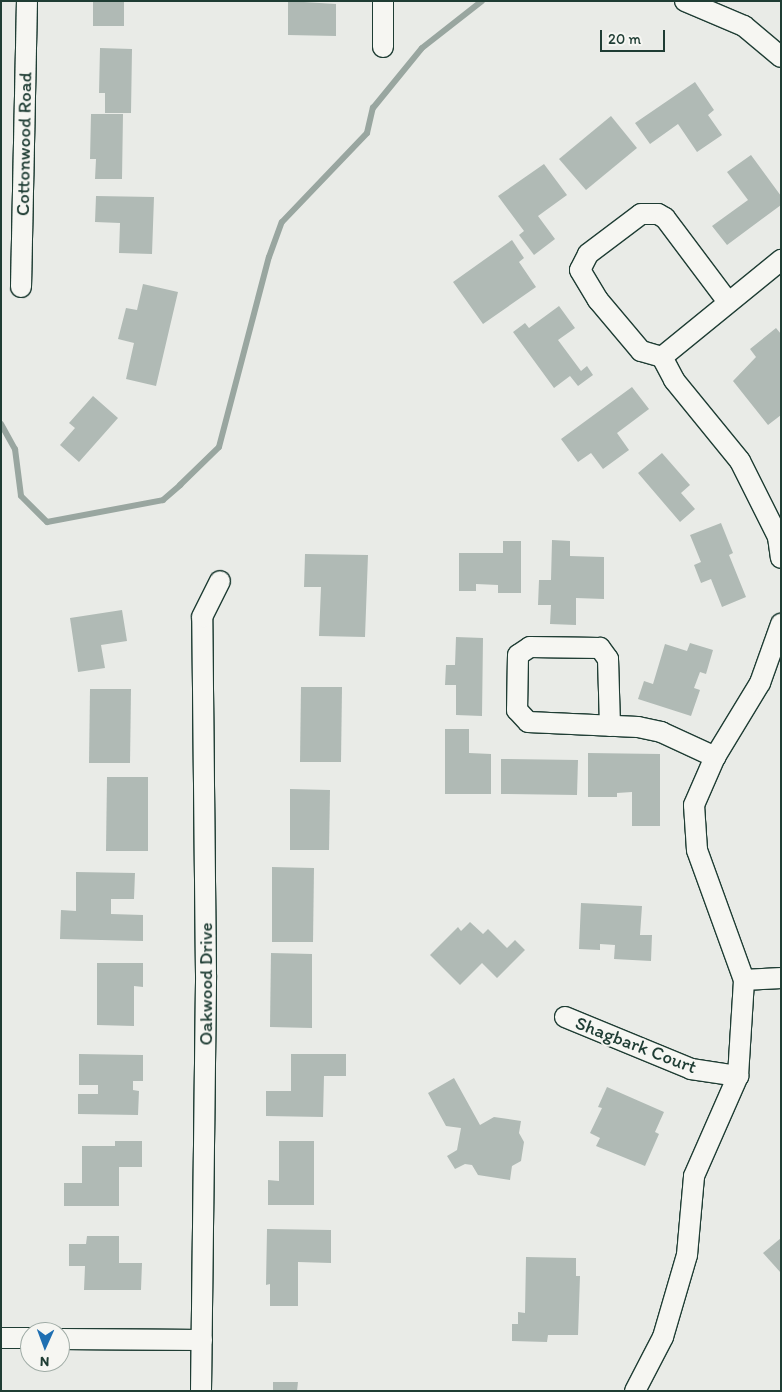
<!DOCTYPE html>
<html>
<head>
<meta charset="utf-8">
<style>
  body { margin:0 }
  #map { position:relative; width:782px; height:1392px; overflow:hidden; background:#e9ebe7; font-family:Itim,sans-serif }
  div>[style] { position:absolute }
  .stream>* { height:6px; margin:-3px; padding:0 3px; transform-origin:3px; border-radius:3px; background:#99a6a0 }
  .building>* { inset:0; background:#b0bab5 }
  .roads { filter:drop-shadow(1px 0 #1f3d34) drop-shadow(-1px 0 #1f3d34) drop-shadow(0 1px #1f3d34) drop-shadow(0 -1px #1f3d34) }
  .street>* { height:20px; margin:-10px; padding:0 10px; transform-origin:10px; border-radius:10px; background:#f6f6f2 }
  span { translate:-50% -50%; white-space:nowrap; text-align:center; line-height:1.15; -webkit-text-stroke:4px #f6f6f2; paint-order:stroke }
  .street-label { font-size:19px; color:#1f3d34 }
  .frame { position:absolute; inset:0; border:2px solid #1f3d34; pointer-events:none }
  .north { position:absolute; left:20px; top:1322px; width:50px; height:50px; box-sizing:border-box; background:#f6f6f2; border:1px solid #a0aca6; border-radius:50%; rotate:182deg; font-size:14px; font-weight:700; line-height:20px; text-align:center; color:#1f3d34 }
  .north::after { content:''; display:block; margin:auto; width:18px; height:22px; background:#1f6fb2; clip-path:polygon(50% 0,100% 100%,50% 72%,0 100%) }
  .scale { position:absolute; left:600px; top:30px; width:65px; height:22px; box-sizing:border-box; border:2px solid #1f3d34; border-top:0; padding-left:6px; font-size:15px; line-height:18px; white-space:nowrap; color:#1f3d34; -webkit-text-stroke:4px #f6f6f2; paint-order:stroke }
</style>
</head>
<body>
<div id="map">
  <div class="stream">
    <i style="left:1px;top:424px;width:29px;rotate:61deg"></i>
    <i style="left:15px;top:449px;width:47px;rotate:82.7deg"></i>
    <i style="left:21px;top:496px;width:37px;rotate:45deg"></i>
    <i style="left:47px;top:522px;width:118px;rotate:-10.7deg"></i>
    <i style="left:163px;top:500px;width:23px;rotate:-41deg"></i>
    <i style="left:180px;top:485px;width:54px;rotate:-44.3deg"></i>
    <i style="left:219px;top:447px;width:196px;rotate:-75.3deg"></i>
    <i style="left:269px;top:257px;width:37px;rotate:-70deg"></i>
    <i style="left:282px;top:222px;width:123px;rotate:-46.3deg"></i>
    <i style="left:367px;top:133px;width:26px;rotate:-77deg"></i>
    <i style="left:373px;top:108px;width:77px;rotate:-50.8deg"></i>
    <i style="left:422px;top:48px;width:76px;rotate:-38.1deg"></i>
  </div>
  <div class="building">
    <i style="clip-path:polygon(93px 1px,124px 1px,124px 26px,93px 26px)"></i>
    <i style="clip-path:polygon(288px 1px,336px 4px,336px 36px,288px 35px)"></i>
    <i style="clip-path:polygon(100px 48px,132px 49px,131px 113px,105px 113px,105px 93px,99px 93px)"></i>
    <i style="clip-path:polygon(695px 82px,714px 110px,708px 115px,722px 135px,697px 152px,678px 124px,650px 144px,635px 123px)"></i>
    <i style="clip-path:polygon(91px 114px,123px 114px,122px 179px,95px 179px,96px 159px,90px 159px)"></i>
    <i style="clip-path:polygon(611px 116px,637px 148px,586px 190px,559px 159px)"></i>
    <i style="clip-path:polygon(751px 155px,781px 196px,781px 205px,727px 245px,712px 226px,748px 200px,727px 172px)"></i>
    <i style="clip-path:polygon(544px 164px,567px 195px,538px 216px,555px 239px,534px 255px,519px 235px,524px 231px,498px 196px)"></i>
    <i style="clip-path:polygon(96px 196px,154px 197px,152px 254px,119px 253px,120px 223px,95px 222px)"></i>
    <i style="clip-path:polygon(512px 240px,524px 258px,519px 262px,536px 287px,483px 324px,453px 282px)"></i>
    <i style="clip-path:polygon(143px 284px,178px 292px,156px 386px,126px 379px,134px 343px,118px 339px,126px 308px,137px 310px)"></i>
    <i style="clip-path:polygon(559px 306px,575px 328px,558px 340px,581px 371px,587px 366px,593px 375px,578px 386px,570px 376px,554px 388px,513px 332px,525px 323px,529px 328px)"></i>
    <i style="clip-path:polygon(776px 328px,781px 334px,781px 415px,768px 425px,733px 381px,756px 357px,750px 349px)"></i>
    <i style="clip-path:polygon(632px 387px,649px 409px,617px 433px,629px 450px,603px 469px,591px 453px,578px 462px,561px 439px)"></i>
    <i style="clip-path:polygon(93px 396px,118px 418px,79px 462px,60px 445px,75px 428px,69px 423px)"></i>
    <i style="clip-path:polygon(662px 453px,690px 485px,681px 493px,695px 509px,680px 522px,638px 473px)"></i>
    <i style="clip-path:polygon(721px 523px,733px 553px,729px 555px,746px 597px,722px 607px,711px 579px,701px 583px,694px 565px,701px 562px,690px 535px)"></i>
    <i style="clip-path:polygon(552px 540px,570px 541px,570px 556px,604px 557px,604px 599px,576px 598px,576px 625px,550px 624px,551px 605px,538px 605px,539px 580px,551px 580px)"></i>
    <i style="clip-path:polygon(503px 541px,521px 541px,521px 593px,498px 593px,498px 585px,476px 584px,476px 591px,459px 591px,459px 553px,503px 553px)"></i>
    <i style="clip-path:polygon(305px 554px,368px 555px,365px 637px,319px 636px,321px 587px,304px 587px)"></i>
    <i style="clip-path:polygon(122px 610px,127px 641px,101px 645px,105px 668px,78px 672px,70px 618px)"></i>
    <i style="clip-path:polygon(456px 637px,483px 638px,482px 716px,456px 715px,456px 685px,445px 685px,446px 665px,455px 665px)"></i>
    <i style="clip-path:polygon(690px 643px,713px 650px,706px 674px,700px 672px,694px 688px,700px 690px,691px 716px,638px 699px,644px 681px,653px 684px,665px 644px,687px 651px)"></i>
    <i style="clip-path:polygon(301px 687px,342px 687px,341px 762px,300px 762px)"></i>
    <i style="clip-path:polygon(90px 689px,131px 689px,130px 763px,89px 763px)"></i>
    <i style="clip-path:polygon(445px 729px,469px 729px,469px 753px,491px 754px,491px 794px,445px 794px)"></i>
    <i style="clip-path:polygon(588px 753px,660px 754px,660px 826px,632px 826px,632px 792px,617px 793px,617px 797px,588px 797px)"></i>
    <i style="clip-path:polygon(501px 759px,578px 760px,577px 795px,501px 794px)"></i>
    <i style="clip-path:polygon(107px 777px,148px 777px,148px 851px,106px 851px)"></i>
    <i style="clip-path:polygon(290px 789px,330px 790px,329px 850px,290px 850px)"></i>
    <i style="clip-path:polygon(272px 867px,314px 868px,313px 942px,272px 942px)"></i>
    <i style="clip-path:polygon(76px 872px,135px 873px,134px 899px,111px 899px,111px 914px,143px 915px,143px 941px,60px 939px,61px 910px,76px 911px)"></i>
    <i style="clip-path:polygon(581px 903px,642px 906px,640px 935px,652px 935px,651px 961px,614px 959px,615px 945px,600px 944px,600px 950px,579px 949px)"></i>
    <i style="clip-path:polygon(470px 922px,483px 934px,488px 929px,507px 948px,515px 940px,525px 950px,497px 978px,482px 963px,460px 985px,430px 955px,458px 927px,461px 931px)"></i>
    <i style="clip-path:polygon(271px 953px,312px 954px,312px 1028px,270px 1027px)"></i>
    <i style="clip-path:polygon(97px 963px,143px 963px,143px 987px,134px 986px,134px 1026px,97px 1025px)"></i>
    <i style="clip-path:polygon(79px 1054px,143px 1055px,143px 1081px,133px 1081px,133px 1090px,139px 1091px,138px 1115px,78px 1114px,78px 1094px,98px 1094px,98px 1085px,79px 1085px)"></i>
    <i style="clip-path:polygon(291px 1054px,346px 1054px,346px 1076px,324px 1076px,323px 1117px,266px 1116px,266px 1091px,291px 1091px)"></i>
    <i style="clip-path:polygon(454px 1078px,480px 1125px,494px 1117px,521px 1121px,519px 1133px,524px 1142px,521px 1161px,512px 1166px,510px 1180px,478px 1175px,472px 1165px,465px 1164px,455px 1169px,447px 1156px,457px 1150px,461px 1128px,446px 1126px,428px 1093px)"></i>
    <i style="clip-path:polygon(607px 1087px,664px 1112px,655px 1132px,659px 1134px,645px 1166px,596px 1146px,600px 1138px,590px 1133px,602px 1108px,598px 1107px)"></i>
    <i style="clip-path:polygon(115px 1141px,142px 1141px,142px 1167px,119px 1167px,119px 1206px,64px 1206px,64px 1183px,82px 1183px,82px 1146px,115px 1146px)"></i>
    <i style="clip-path:polygon(279px 1141px,314px 1141px,314px 1205px,268px 1205px,268px 1180px,279px 1181px)"></i>
    <i style="clip-path:polygon(267px 1229px,331px 1230px,331px 1263px,298px 1262px,298px 1306px,270px 1306px,270px 1284px,266px 1285px)"></i>
    <i style="clip-path:polygon(87px 1236px,119px 1236px,119px 1263px,142px 1263px,141px 1290px,84px 1290px,85px 1266px,69px 1266px,69px 1244px,86px 1244px)"></i>
    <i style="clip-path:polygon(781px 1238px,781px 1273px,763px 1253px)"></i>
    <i style="clip-path:polygon(526px 1257px,576px 1258px,576px 1276px,580px 1276px,578px 1335px,548px 1335px,547px 1342px,512px 1341px,512px 1324px,518px 1324px,518px 1312px,525px 1313px)"></i>
    <i style="clip-path:polygon(273px 1382px,298px 1382px,297px 1391px,273px 1391px)"></i>
  </div>
  <div class="roads">
    <div class="street">
      <i style="left:685px;top:1px;width:64px;rotate:23deg"></i>
      <i style="left:744px;top:26px;width:48px;rotate:40deg"></i>
      <i style="left:383px;top:47px;width:46px;rotate:-90deg"></i>
      <i style="left:21px;top:287px;width:286px;rotate:-88.8deg"></i>
      <i style="left:662px;top:357px;width:22px;rotate:-164deg"></i>
      <i style="left:641px;top:351px;width:67px;rotate:-130.1deg"></i>
      <i style="left:598px;top:300px;width:35px;rotate:-121deg"></i>
      <i style="left:580px;top:270px;width:18px;rotate:-63deg"></i>
      <i style="left:588px;top:254px;width:66px;rotate:-37deg"></i>
      <i style="left:641px;top:214px;width:17px"></i>
      <i style="left:658px;top:214px;width:8px;rotate:30deg"></i>
      <i style="left:665px;top:218px;width:105px;rotate:53.1deg"></i>
      <i style="left:662px;top:357px;width:26px;rotate:62deg"></i>
      <i style="left:674px;top:380px;width:104px;rotate:50.8deg"></i>
      <i style="left:740px;top:461px;width:85px;rotate:63.4deg"></i>
      <i style="left:778px;top:537px;width:21px;rotate:82deg"></i>
      <i style="left:662px;top:357px;width:154px;rotate:-39.2deg"></i>
      <i style="left:610px;top:726px;width:67px;rotate:-91.7deg"></i>
      <i style="left:608px;top:659px;width:14px;rotate:-126deg"></i>
      <i style="left:600px;top:648px;width:70px;rotate:-179.2deg"></i>
      <i style="left:530px;top:647px;width:14px;rotate:146deg"></i>
      <i style="left:518px;top:655px;width:55px;rotate:91deg"></i>
      <i style="left:517px;top:710px;width:16px;rotate:47deg"></i>
      <i style="left:528px;top:722px;width:110px;rotate:2.6deg"></i>
      <i style="left:638px;top:727px;width:24px;rotate:12deg"></i>
      <i style="left:661px;top:732px;width:60px;rotate:24.8deg"></i>
      <i style="left:744px;top:980px;width:37px;rotate:-3deg"></i>
      <i style="left:565px;top:1017px;width:136px;rotate:22.4deg"></i>
      <i style="left:691px;top:1069px;width:48px;rotate:8.5deg"></i>
      <i style="left:1px;top:1338px;width:29px"></i>
      <i style="left:60px;top:1339px;width:142px;rotate:0.4deg"></i>
      <i style="left:201px;top:1391px;width:416px;rotate:-89.3deg"></i>
      <i style="left:206px;top:975px;width:358px;rotate:-90.6deg"></i>
      <i style="left:202px;top:617px;width:40px;rotate:-63.4deg"></i>
      <i style="left:635px;top:1391px;width:61px;rotate:-62.6deg"></i>
      <i style="left:663px;top:1337px;width:85px;rotate:-73.7deg"></i>
      <i style="left:687px;top:1255px;width:79px;rotate:-84.9deg"></i>
      <i style="left:694px;top:1176px;width:109px;rotate:-66.3deg"></i>
      <i style="left:738px;top:1076px;width:96px;rotate:-86.4deg"></i>
      <i style="left:744px;top:980px;width:138px;rotate:-109.9deg"></i>
      <i style="left:697px;top:850px;width:45px;rotate:-93.8deg"></i>
      <i style="left:694px;top:805px;width:52px;rotate:-66.4deg"></i>
      <i style="left:715px;top:757px;width:87px;rotate:-58.7deg"></i>
      <i style="left:760px;top:683px;width:63px;rotate:-70.4deg"></i>
    </div>
  </div>
  <div class="street-label">
    <span style="left:24px;top:144px;rotate:-89deg">Cottonwood Road</span>
    <span style="left:206px;top:984px;rotate:-90deg">Oakwood Drive</span>
    <span style="left:636px;top:1045px;rotate:21deg">Shagbark Court</span>
  </div>
  <div class="frame"></div>
  <div class="north">N</div>
  <div class="scale">20 m</div>
</div>
</body>
</html>
